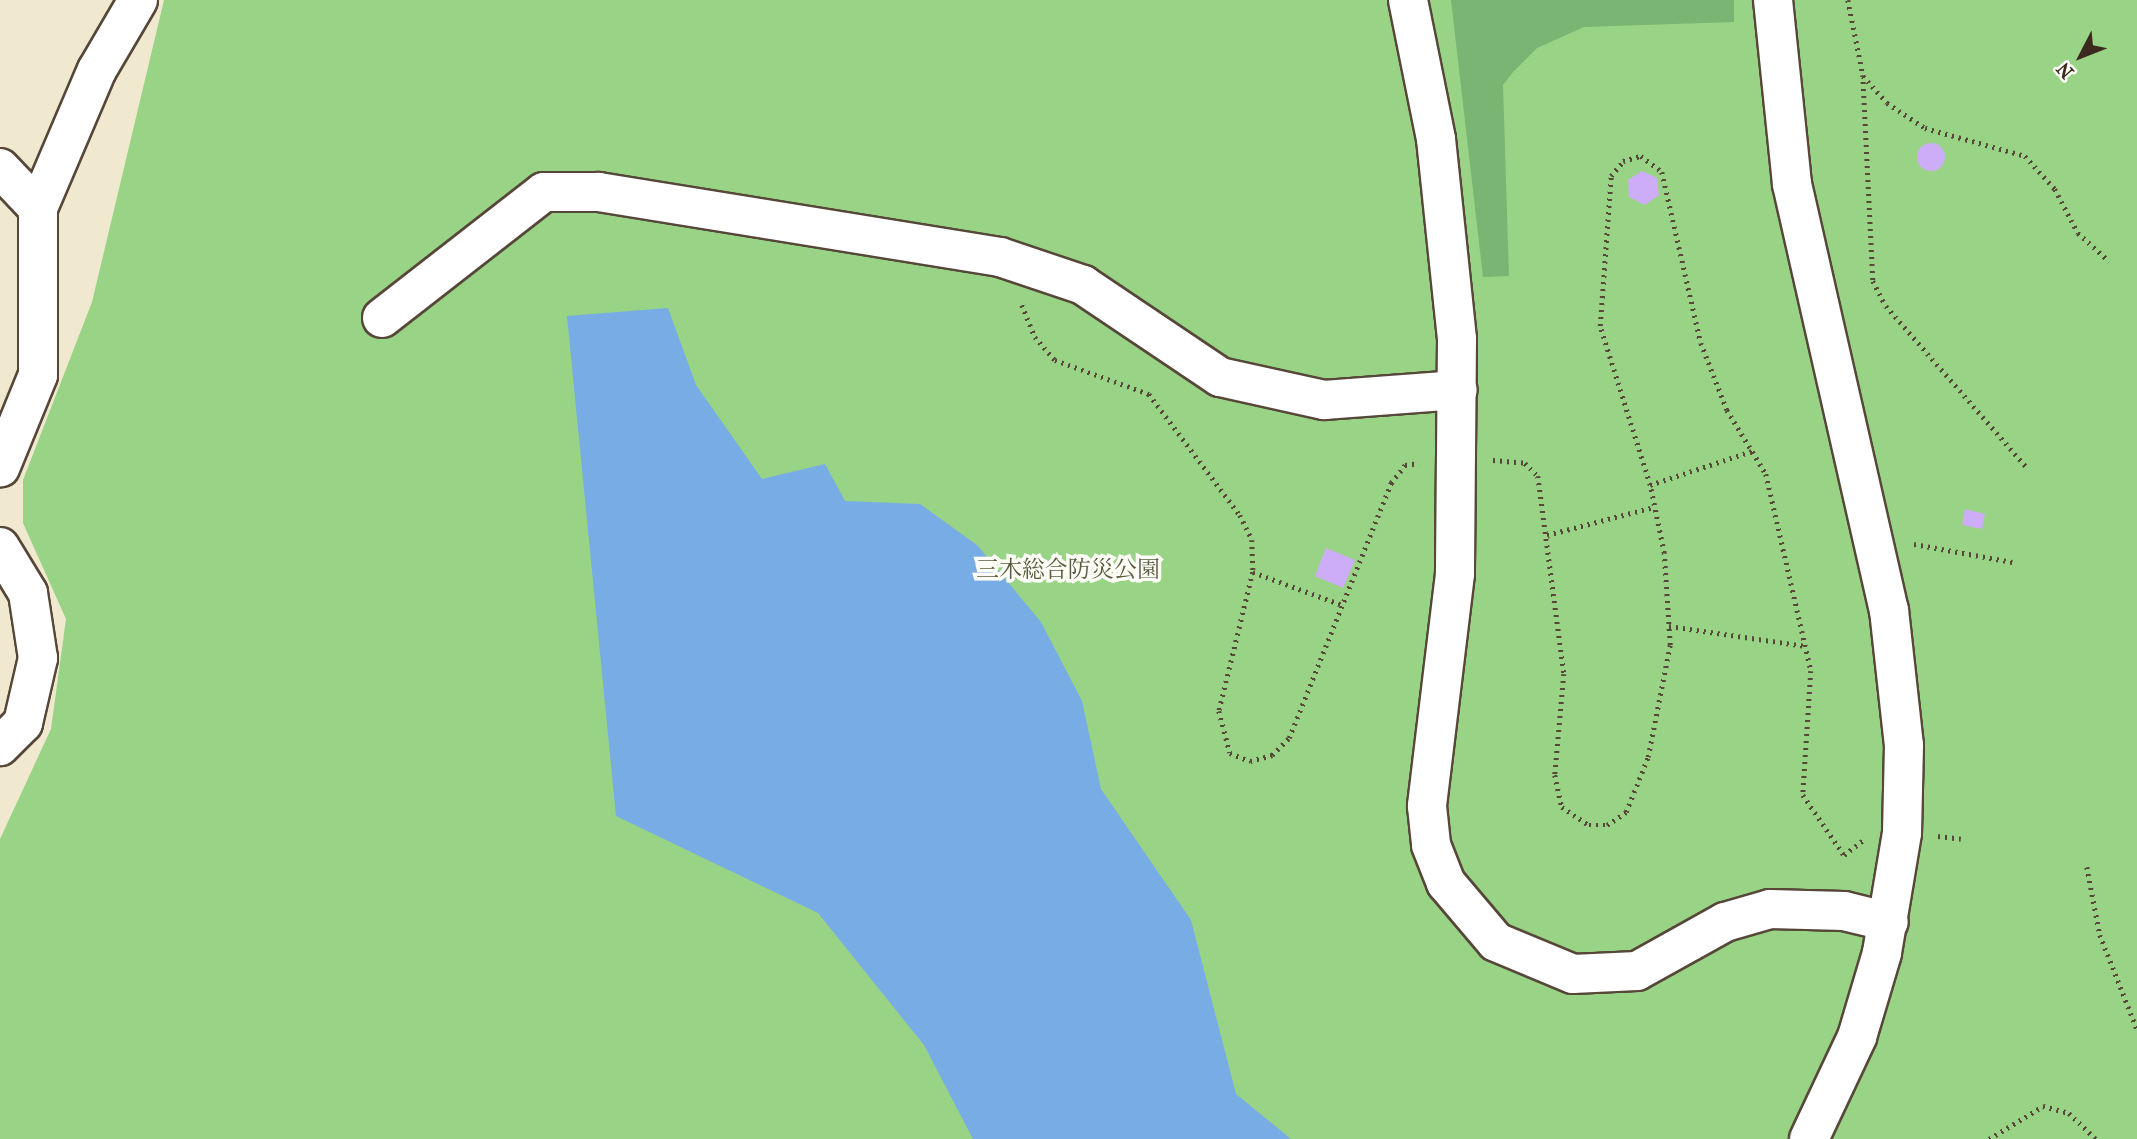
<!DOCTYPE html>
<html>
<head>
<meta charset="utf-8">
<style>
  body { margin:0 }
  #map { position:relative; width:2137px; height:1139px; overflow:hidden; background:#f0e9cf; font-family:"IM FELL French Canon","Noto Serif JP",serif }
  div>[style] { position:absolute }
  .green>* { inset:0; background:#99d386 }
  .forest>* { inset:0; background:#7ab573 }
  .water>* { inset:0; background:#77ace5 }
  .building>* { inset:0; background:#ceadf8 }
  .round { border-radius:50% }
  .path>* { height:4.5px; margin-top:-2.25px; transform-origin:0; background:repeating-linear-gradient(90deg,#564739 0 2px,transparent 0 7px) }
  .roads { filter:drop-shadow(2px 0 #564739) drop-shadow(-2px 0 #564739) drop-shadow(0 2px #564739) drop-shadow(0 -2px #564739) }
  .minor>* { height:38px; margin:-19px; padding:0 19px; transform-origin:19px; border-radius:19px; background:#fff }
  span { translate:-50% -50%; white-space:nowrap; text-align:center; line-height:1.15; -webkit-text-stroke:7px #fdfcf7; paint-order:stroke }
  .park-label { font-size:23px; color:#575d3d }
  .north { position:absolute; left:2046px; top:21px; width:70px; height:70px; -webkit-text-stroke:5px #fdfcf7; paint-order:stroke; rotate:228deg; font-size:19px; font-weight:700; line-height:28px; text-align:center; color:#3b2a1e }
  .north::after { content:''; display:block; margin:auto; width:24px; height:32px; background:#3b2a1e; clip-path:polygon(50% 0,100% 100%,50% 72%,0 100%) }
</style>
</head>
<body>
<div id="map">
  <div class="green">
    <i style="clip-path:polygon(164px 0,2137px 0,2137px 1139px,0 1139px,0 839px,51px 729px,66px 619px,23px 523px,23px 480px,92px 302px)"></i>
  </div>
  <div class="forest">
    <i style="clip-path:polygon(1451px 0,1734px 0,1734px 22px,1584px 27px,1537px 48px,1513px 72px,1503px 85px,1509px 276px,1483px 277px)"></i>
  </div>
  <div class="water">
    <i style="clip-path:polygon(668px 308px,696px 385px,762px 479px,825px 464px,845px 501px,920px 504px,977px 545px,1041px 622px,1082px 701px,1101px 789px,1191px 920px,1236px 1094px,1291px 1139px,973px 1139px,924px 1045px,818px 913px,616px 816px,567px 316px)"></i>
  </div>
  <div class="building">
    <i class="round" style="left:1917px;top:143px;width:28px;height:28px"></i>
    <i style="clip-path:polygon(1642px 171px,1657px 178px,1659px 195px,1645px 205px,1629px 197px,1628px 180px)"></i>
    <i style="clip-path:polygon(1965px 509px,1985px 514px,1982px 529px,1962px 525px)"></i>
    <i style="clip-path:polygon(1326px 548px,1355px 560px,1343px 588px,1315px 576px)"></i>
  </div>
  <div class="path">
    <i style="left:1848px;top:0;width:76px;rotate:78.7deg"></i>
    <i style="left:1863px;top:75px;width:206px;rotate:87.2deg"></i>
    <i style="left:1873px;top:281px;width:28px;rotate:63deg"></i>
    <i style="left:1886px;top:306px;width:216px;rotate:48.9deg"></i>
    <i style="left:1863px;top:76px;width:36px;rotate:48deg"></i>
    <i style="left:1887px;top:103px;width:45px;rotate:33.3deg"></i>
    <i style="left:1925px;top:128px;width:104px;rotate:15.6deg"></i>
    <i style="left:2025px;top:156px;width:45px;rotate:47.7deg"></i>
    <i style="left:2055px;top:189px;width:50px;rotate:62.4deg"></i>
    <i style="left:2078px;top:233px;width:42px;rotate:42.1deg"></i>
    <i style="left:1022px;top:305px;width:35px;rotate:68deg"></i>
    <i style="left:1035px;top:337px;width:30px;rotate:49deg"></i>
    <i style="left:1055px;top:360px;width:100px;rotate:19.9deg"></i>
    <i style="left:1149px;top:394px;width:151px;rotate:53.1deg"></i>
    <i style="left:1240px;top:515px;width:28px;rotate:64deg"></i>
    <i style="left:1252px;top:540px;width:32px;rotate:88deg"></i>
    <i style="left:1253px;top:572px;width:143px;rotate:103.7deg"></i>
    <i style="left:1219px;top:711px;width:43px;rotate:75.3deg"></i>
    <i style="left:1230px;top:753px;width:22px;rotate:22deg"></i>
    <i style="left:1250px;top:761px;width:23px;rotate:-15deg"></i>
    <i style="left:1272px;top:755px;width:24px;rotate:-45deg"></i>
    <i style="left:1289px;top:738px;width:275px;rotate:-68.2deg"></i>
    <i style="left:1391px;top:483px;width:23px;rotate:-52deg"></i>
    <i style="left:1405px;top:465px;width:14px;rotate:-8deg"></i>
    <i style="left:1493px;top:460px;width:32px;rotate:5deg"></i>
    <i style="left:1525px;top:463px;width:18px;rotate:45deg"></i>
    <i style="left:1538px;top:476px;width:200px;rotate:82.5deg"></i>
    <i style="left:1564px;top:674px;width:101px;rotate:95.1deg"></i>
    <i style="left:1555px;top:775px;width:33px;rotate:78deg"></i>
    <i style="left:1562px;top:807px;width:32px;rotate:34deg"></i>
    <i style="left:1589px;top:825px;width:18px"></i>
    <i style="left:1607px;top:825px;width:23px;rotate:-34deg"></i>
    <i style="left:1626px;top:812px;width:59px;rotate:-68.2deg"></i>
    <i style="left:1648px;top:757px;width:114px;rotate:-78.9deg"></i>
    <i style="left:1670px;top:645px;width:92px;rotate:-93.7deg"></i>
    <i style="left:1664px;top:553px;width:69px;rotate:-101.6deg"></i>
    <i style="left:1650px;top:485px;width:167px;rotate:-107.5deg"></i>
    <i style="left:1600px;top:326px;width:150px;rotate:-85.8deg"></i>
    <i style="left:1611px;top:176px;width:19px;rotate:-51deg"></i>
    <i style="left:1623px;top:161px;width:19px;rotate:-16deg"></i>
    <i style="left:1641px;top:156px;width:26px;rotate:37deg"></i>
    <i style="left:1662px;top:172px;width:175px;rotate:77.2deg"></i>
    <i style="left:1701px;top:343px;width:72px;rotate:68.8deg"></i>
    <i style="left:1727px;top:410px;width:75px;rotate:58.6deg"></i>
    <i style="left:1766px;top:474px;width:202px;rotate:77.1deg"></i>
    <i style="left:1811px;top:671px;width:124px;rotate:93.7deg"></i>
    <i style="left:1803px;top:795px;width:73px;rotate:55.7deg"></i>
    <i style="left:1844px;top:855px;width:24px;rotate:-38deg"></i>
    <i style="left:1650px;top:485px;width:108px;rotate:-18.4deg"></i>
    <i style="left:1547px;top:535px;width:111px;rotate:-14.7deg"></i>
    <i style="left:1914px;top:544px;width:100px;rotate:10.4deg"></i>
    <i style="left:1253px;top:572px;width:95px;rotate:20.3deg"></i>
    <i style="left:1669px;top:626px;width:138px;rotate:8.3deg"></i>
    <i style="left:1938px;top:836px;width:23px;rotate:7deg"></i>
    <i style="left:2087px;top:867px;width:69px;rotate:79.2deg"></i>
    <i style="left:2100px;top:935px;width:101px;rotate:68.5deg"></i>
    <i style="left:1989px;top:1139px;width:63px;rotate:-31.4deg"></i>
    <i style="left:2043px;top:1106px;width:27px;rotate:15deg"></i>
    <i style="left:2069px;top:1113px;width:37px;rotate:44deg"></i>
  </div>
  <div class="roads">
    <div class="minor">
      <i style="left:1408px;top:0;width:142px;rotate:78.6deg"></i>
      <i style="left:1436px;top:139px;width:201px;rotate:84deg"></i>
      <i style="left:1457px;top:339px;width:235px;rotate:90.5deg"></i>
      <i style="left:1455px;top:574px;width:234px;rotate:96.9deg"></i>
      <i style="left:1427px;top:806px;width:39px;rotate:84deg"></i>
      <i style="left:1431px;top:845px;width:41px;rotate:68.5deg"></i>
      <i style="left:1446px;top:883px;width:77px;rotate:49.7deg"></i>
      <i style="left:1496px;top:942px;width:83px;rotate:22.6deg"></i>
      <i style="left:1573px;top:974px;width:64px;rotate:-2.7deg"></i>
      <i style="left:1637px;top:971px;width:101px;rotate:-29.1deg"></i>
      <i style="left:1725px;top:922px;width:47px;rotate:-16.1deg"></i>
      <i style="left:1770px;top:909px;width:74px;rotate:1.5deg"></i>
      <i style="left:1844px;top:911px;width:46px;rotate:13.7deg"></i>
      <i style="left:1773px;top:0;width:185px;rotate:84.1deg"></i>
      <i style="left:1792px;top:184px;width:437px;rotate:77.2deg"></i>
      <i style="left:1889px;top:610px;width:136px;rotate:83.7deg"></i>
      <i style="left:1904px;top:745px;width:88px;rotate:91.3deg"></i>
      <i style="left:1902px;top:833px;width:122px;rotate:99.5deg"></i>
      <i style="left:1882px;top:953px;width:88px;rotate:106.6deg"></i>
      <i style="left:1857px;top:1037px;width:113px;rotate:115.2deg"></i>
      <i style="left:0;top:168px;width:55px;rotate:46.5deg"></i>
      <i style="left:38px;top:208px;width:167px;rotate:90deg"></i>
      <i style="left:38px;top:375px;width:100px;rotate:112.2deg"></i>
      <i style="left:38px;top:208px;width:150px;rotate:-66.9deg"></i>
      <i style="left:97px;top:70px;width:81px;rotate:-59.6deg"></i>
      <i style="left:382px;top:318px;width:205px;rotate:-37.9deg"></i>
      <i style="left:544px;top:192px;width:55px"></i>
      <i style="left:599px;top:192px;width:406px;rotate:9.2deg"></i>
      <i style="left:1000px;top:257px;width:88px;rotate:18.6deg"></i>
      <i style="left:1083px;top:285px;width:165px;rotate:33.9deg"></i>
      <i style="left:1220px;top:377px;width:107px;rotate:12.5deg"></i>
      <i style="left:1324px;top:400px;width:134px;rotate:-4.3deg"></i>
      <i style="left:0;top:547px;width:54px;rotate:58.7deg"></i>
      <i style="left:28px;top:593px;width:66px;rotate:81.3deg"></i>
      <i style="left:38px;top:658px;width:67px;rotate:103deg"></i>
      <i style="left:23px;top:723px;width:33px;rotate:135deg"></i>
    </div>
  </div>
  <div class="park-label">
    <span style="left:1068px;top:570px">三木総合防災公園</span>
  </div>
  <div class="north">N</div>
</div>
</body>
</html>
